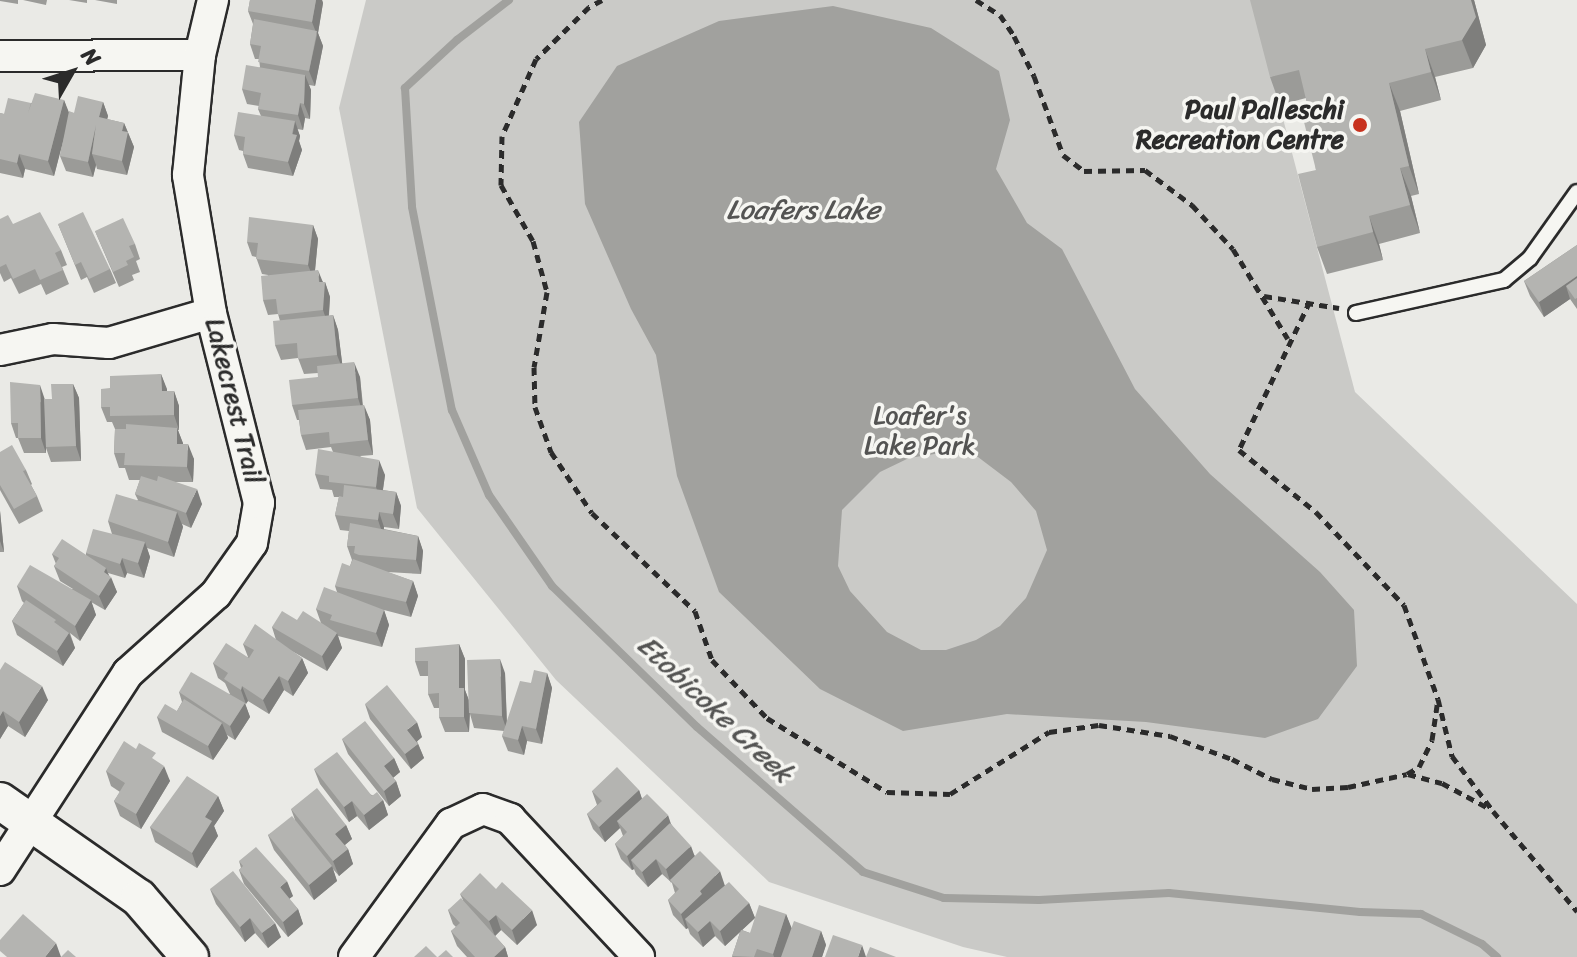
<!DOCTYPE html>
<html>
<head>
<meta charset="utf-8">
<style>
  body { margin:0 }
  #map { position:relative; width:1577px; height:957px; overflow:hidden; background:#eaeae6; font-family:Sriracha,sans-serif }
  div>[style] { position:absolute }
  .green>* { inset:0; background:#cacac7 }
  .water>* { inset:0; background:#a1a19e }
  .stream>* { height:8px; margin:-4px; padding:0 4px; transform-origin:4px; border-radius:4px; background:#a1a19e }
  .path>* { height:5px; margin-top:-2.5px; transform-origin:0; background:repeating-linear-gradient(90deg,#2b2b2b 0 8px,transparent 0 14px) }
  .roads { filter:drop-shadow(2px 0 #2b2b2b) drop-shadow(-2px 0 #2b2b2b) drop-shadow(0 2px #2b2b2b) drop-shadow(0 -2px #2b2b2b) }
  .service>* { height:14px; margin:-7px; padding:0 7px; transform-origin:7px; border-radius:7px; background:#f6f6f2 }
  .minor>* { height:30px; margin:-15px; padding:0 15px; transform-origin:15px; border-radius:15px; background:#f6f6f2 }
  .tertiary>* { height:36px; margin:-18px; padding:0 18px; transform-origin:18px; border-radius:18px; background:#f6f6f2 }
  .wall>* { inset:0; background:#9b9b98 }
  .shaded-wall>* { inset:0; background:#7e7e7c }
  .building>* { inset:0; background:#b4b4b1 }
  .dots>* { width:22px; height:22px; translate:-50% -50%; box-sizing:border-box; border:4px solid #f6f6f2; border-radius:50% }
  span { translate:-50% -50%; white-space:nowrap; text-align:center; line-height:1.15; -webkit-text-stroke:7px #f6f6f2; paint-order:stroke }
  .poi-label { font-size:26px; color:#2b2b2b; font-weight:700 }
  .right { translate:-100% -50%; text-align:right }
  .street-label { font-size:26px; color:#2b2b2b }
  .park-label { font-size:26px; color:#535352 }
  .water-label { font-size:28px; color:#545453; font-style:italic }
  .north { position:absolute; left:32px; top:32px; width:80px; height:80px; -webkit-text-stroke:6px #f6f6f2; paint-order:stroke; rotate:51deg; font-size:22px; font-weight:700; line-height:32px; text-align:center; color:#2b2b2b }
  .north::after { content:''; display:block; margin:auto; width:28px; height:36px; background:#2b2b2b; clip-path:polygon(50% 0,100% 100%,50% 72%,0 100%) }
</style>
</head>
<body>
<div id="map">
  <div class="green">
    <i style="clip-path:polygon(366px 0,1269px 0,1256px 16px,1355px 392px,1577px 604px,1577px 957px,1007px 957px,963px 947px,769px 882px,556px 680px,417px 508px,339px 108px)"></i>
  </div>
  <div class="water">
    <i style="clip-path:polygon(evenodd,833px 6px,931px 28px,999px 71px,1010px 120px,996px 169px,1027px 223px,1062px 249px,1135px 389px,1210px 474px,1320px 572px,1354px 610px,1357px 666px,1318px 719px,1265px 738px,1146px 722px,1007px 714px,903px 731px,820px 689px,719px 592px,677px 476px,656px 355px,631px 309px,585px 204px,579px 122px,617px 66px,719px 21px,833px 6px,947px 452px,978px 457px,1011px 482px,1036px 511px,1047px 550px,1026px 598px,1000px 626px,976px 640px,946px 650px,921px 650px,887px 632px,850px 591px,838px 566px,842px 510px,880px 472px,909px 458px,947px 452px)"></i>
  </div>
  <div class="stream">
    <i style="left:509px;top:0;width:66px;rotate:142.4deg"></i>
    <i style="left:457px;top:40px;width:71px;rotate:137.3deg"></i>
    <i style="left:405px;top:88px;width:119px;rotate:86.6deg"></i>
    <i style="left:412px;top:207px;width:207px;rotate:78.9deg"></i>
    <i style="left:452px;top:410px;width:93px;rotate:66.5deg"></i>
    <i style="left:489px;top:495px;width:111px;rotate:55.3deg"></i>
    <i style="left:552px;top:586px;width:202px;rotate:44.2deg"></i>
    <i style="left:697px;top:727px;width:220px;rotate:41.1deg"></i>
    <i style="left:863px;top:872px;width:85px;rotate:17.8deg"></i>
    <i style="left:944px;top:898px;width:95px;rotate:1.2deg"></i>
    <i style="left:1039px;top:900px;width:130px;rotate:-3.1deg"></i>
    <i style="left:1169px;top:893px;width:192px;rotate:5.7deg"></i>
    <i style="left:1360px;top:912px;width:61px;rotate:1.9deg"></i>
    <i style="left:1421px;top:914px;width:68px;rotate:26.2deg"></i>
    <i style="left:1482px;top:944px;width:20px;rotate:41deg"></i>
  </div>
  <div class="path">
    <i style="left:602px;top:0;width:15px;rotate:152deg"></i>
    <i style="left:589px;top:7px;width:74px;rotate:135.5deg"></i>
    <i style="left:536px;top:59px;width:84px;rotate:113.8deg"></i>
    <i style="left:502px;top:136px;width:49px;rotate:91.2deg"></i>
    <i style="left:501px;top:185px;width:64px;rotate:60.3deg"></i>
    <i style="left:533px;top:241px;width:53px;rotate:74.6deg"></i>
    <i style="left:547px;top:292px;width:76px;rotate:99.8deg"></i>
    <i style="left:534px;top:367px;width:40px;rotate:88.6deg"></i>
    <i style="left:535px;top:407px;width:48px;rotate:70.4deg"></i>
    <i style="left:551px;top:452px;width:73px;rotate:56.1deg"></i>
    <i style="left:592px;top:513px;width:142px;rotate:43.6deg"></i>
    <i style="left:695px;top:611px;width:52px;rotate:70.9deg"></i>
    <i style="left:712px;top:660px;width:80px;rotate:46.5deg"></i>
    <i style="left:767px;top:718px;width:141px;rotate:31.7deg"></i>
    <i style="left:887px;top:792px;width:63px;rotate:1.8deg"></i>
    <i style="left:950px;top:794px;width:117px;rotate:-32.1deg"></i>
    <i style="left:1049px;top:732px;width:50px;rotate:-8deg"></i>
    <i style="left:1099px;top:725px;width:72px;rotate:8.8deg"></i>
    <i style="left:1170px;top:736px;width:66px;rotate:20.4deg"></i>
    <i style="left:1232px;top:759px;width:45px;rotate:26.6deg"></i>
    <i style="left:1272px;top:779px;width:41px;rotate:14deg"></i>
    <i style="left:1312px;top:789px;width:36px;rotate:-3deg"></i>
    <i style="left:1348px;top:787px;width:60px;rotate:-12.4deg"></i>
    <i style="left:1407px;top:774px;width:14px;rotate:-30deg"></i>
    <i style="left:1419px;top:767px;width:30px;rotate:-64deg"></i>
    <i style="left:1432px;top:740px;width:41px;rotate:-81.7deg"></i>
    <i style="left:976px;top:0;width:28px;rotate:32deg"></i>
    <i style="left:1000px;top:15px;width:25px;rotate:56deg"></i>
    <i style="left:1014px;top:36px;width:45px;rotate:63.4deg"></i>
    <i style="left:1034px;top:76px;width:84px;rotate:69.8deg"></i>
    <i style="left:1063px;top:155px;width:26px;rotate:37deg"></i>
    <i style="left:1084px;top:171px;width:61px;rotate:-0.9deg"></i>
    <i style="left:1145px;top:170px;width:59px;rotate:36.7deg"></i>
    <i style="left:1192px;top:205px;width:60px;rotate:47deg"></i>
    <i style="left:1233px;top:249px;width:105px;rotate:58.6deg"></i>
    <i style="left:1264px;top:296px;width:76px;rotate:9.1deg"></i>
    <i style="left:1310px;top:301px;width:165px;rotate:115.5deg"></i>
    <i style="left:1239px;top:450px;width:99px;rotate:38.8deg"></i>
    <i style="left:1316px;top:512px;width:128px;rotate:46.6deg"></i>
    <i style="left:1404px;top:605px;width:100px;rotate:70.1deg"></i>
    <i style="left:1438px;top:699px;width:59px;rotate:76.2deg"></i>
    <i style="left:1452px;top:756px;width:69px;rotate:53.3deg"></i>
    <i style="left:1493px;top:811px;width:131px;rotate:50deg"></i>
    <i style="left:1408px;top:774px;width:35px;rotate:15deg"></i>
    <i style="left:1442px;top:783px;width:55px;rotate:28.4deg"></i>
  </div>
  <div class="roads">
    <div class="service">
      <i style="left:1356px;top:313px;width:152px;rotate:-12.6deg"></i>
      <i style="left:1504px;top:280px;width:34px;rotate:-40deg"></i>
      <i style="left:1530px;top:258px;width:81px;rotate:-54.5deg"></i>
    </div>
    <div class="minor">
      <i style="left:0;top:56px;width:200px;rotate:-0.3deg"></i>
      <i style="left:0;top:350px;width:54px;rotate:-11.7deg"></i>
      <i style="left:53px;top:339px;width:56px;rotate:4.1deg"></i>
      <i style="left:109px;top:343px;width:106px;rotate:-16.4deg"></i>
      <i style="left:0;top:870px;width:235px;rotate:-57deg"></i>
      <i style="left:128px;top:673px;width:118px;rotate:-41.9deg"></i>
      <i style="left:216px;top:594px;width:62px;rotate:-54.8deg"></i>
      <i style="left:252px;top:543px;width:41px;rotate:-80.1deg"></i>
      <i style="left:259px;top:503px;width:196px;rotate:-104.2deg"></i>
      <i style="left:211px;top:313px;width:140px;rotate:-99.5deg"></i>
      <i style="left:188px;top:175px;width:121px;rotate:-84.3deg"></i>
      <i style="left:200px;top:55px;width:57px;rotate:-76.7deg"></i>
      <i style="left:354px;top:957px;width:165px;rotate:-53.9deg"></i>
      <i style="left:451px;top:824px;width:35px;rotate:-25deg"></i>
      <i style="left:483px;top:809px;width:29px;rotate:20deg"></i>
      <i style="left:510px;top:819px;width:189px;rotate:46.9deg"></i>
    </div>
    <div class="tertiary">
      <i style="left:0;top:801px;width:169px;rotate:34.9deg"></i>
      <i style="left:139px;top:898px;width:78px;rotate:49.2deg"></i>
    </div>
  </div>
  <div class="wall">
    <i style="clip-path:polygon(0 0,18px 0,18px 4px,0 1px)"></i>
    <i style="clip-path:polygon(23px 0,47px 0,46px 5px)"></i>
    <i style="clip-path:polygon(69px 0,87px 0,87px 3px)"></i>
    <i style="clip-path:polygon(95px 0,117px 0,117px 4px)"></i>
    <i style="clip-path:polygon(250px 0,322px 0,323px 3px,318px 33px,323px 46px,315px 86px,309px 85px,311px 90px,310px 119px,305px 118px,303px 130px,297px 129px,300px 136px,299px 141px,302px 150px,293px 176px,248px 168px,243px 154px,243px 151px,239px 150px,234px 135px,261px 116px,258px 109px,259px 106px,247px 104px,242px 89px,260px 67px,259px 59px,255px 59px,250px 44px,253px 24px,248px 11px)"></i>
    <i style="clip-path:polygon(1474px 0,1486px 45px,1473px 68px,1435px 77px,1441px 100px,1400px 111px,1419px 194px,1411px 196px,1420px 233px,1379px 244px,1383px 260px,1327px 274px,1317px 247px,1316px 170px,1309px 112px,1306px 98px,1280px 105px,1270px 77px)"></i>
    <i style="clip-path:polygon(64px 100px,68px 112px,74px 113px,103px 102px,108px 116px,107px 119px,124px 123px,134px 147px,127px 175px,97px 169px,96px 165px,93px 177px,66px 171px,60px 156px,64px 136px,54px 176px,25px 169px,23px 178px,0 173px,0 113px,4px 114px,31px 103px)"></i>
    <i style="clip-path:polygon(0 219px,61px 250px,67px 265px,62px 267px,69px 284px,46px 295px,41px 284px,19px 294px,11px 278px,4px 282px,0 273px)"></i>
    <i style="clip-path:polygon(58px 224px,110px 269px,116px 283px,94px 293px,87px 277px,81px 280px)"></i>
    <i style="clip-path:polygon(313px 225px,318px 239px,315px 271px,323px 282px,325px 282px,330px 297px,329px 316px,333px 315px,338px 330px,342px 363px,360px 377px,363px 405px,370px 420px,373px 455px,360px 456px,385px 475px,383px 490px,396px 492px,401px 506px,399px 529px,384px 527px,384px 529px,418px 536px,423px 551px,421px 574px,387px 572px,413px 581px,418px 596px,411px 617px,384px 610px,389px 625px,382px 647px,338px 636px,342px 648px,327px 671px,290px 650px,302px 658px,308px 673px,293px 696px,284px 690px,269px 714px,248px 701px,245px 704px,250px 717px,235px 740px,227px 735px,228px 738px,213px 760px,162px 732px,157px 717px,177px 711px,182px 702px,179px 692px,230px 694px,225px 683px,218px 678px,213px 663px,248px 657px,243px 644px,276px 640px,272px 627px,297px 620px,321px 623px,316px 609px,337px 592px,335px 586px,350px 566px,352px 560px,347px 546px,349px 531px,340px 530px,335px 515px,339px 497px,334px 497px,332px 490px,320px 489px,315px 474px,333px 452px,331px 447px,306px 450px,301px 435px,299px 420px,297px 420px,292px 405px,318px 377px,318px 373px,304px 374px,298px 358px,281px 360px,275px 345px,280px 321px,278px 314px,268px 315px,263px 300px,268px 275px,262px 274px,256px 257px,252px 256px,247px 242px)"></i>
    <i style="clip-path:polygon(95px 231px,135px 244px,140px 259px,136px 261px,140px 272px,132px 275px,134px 280px,119px 287px)"></i>
    <i style="clip-path:polygon(1577px 245px,1577px 309px,1570px 299px,1544px 317px,1530px 296px,1524px 281px)"></i>
    <i style="clip-path:polygon(161px 374px,167px 391px,174px 391px,179px 406px,179px 430px,178px 430px,183px 444px,194px 459px,193px 482px,174px 482px,202px 504px,191px 528px,182px 524px,183px 527px,174px 557px,147px 548px,150px 557px,144px 578px,127px 573px,125px 578px,108px 573px,117px 592px,105px 610px,91px 602px,96px 615px,80px 641px,70px 633px,75px 648px,63px 666px,17px 635px,12px 621px,24px 603px,22px 601px,17px 586px,73px 589px,60px 581px,54px 566px,56px 564px,52px 554px,86px 555px,86px 553px,112px 534px,108px 521px,138px 500px,135px 494px,140px 480px,129px 480px,125px 468px,119px 468px,114px 453px,115px 429px,112px 422px,107px 422px,101px 407px,110px 388px)"></i>
    <i style="clip-path:polygon(73px 384px,79px 398px,81px 461px,51px 462px,46px 448px,46px 453px,24px 453px,18px 438px,16px 438px,11px 423px,45px 399px,52px 399px)"></i>
    <i style="clip-path:polygon(0 452px,26px 470px,32px 484px,31px 485px,37px 496px,43px 511px,19px 524px,0 490px)"></i>
    <i style="clip-path:polygon(0 511px,4px 552px,0 552px)"></i>
    <i style="clip-path:polygon(459px 644px,465px 659px,465px 690px,469px 701px,505px 673px,507px 722px,531px 683px,547px 673px,552px 688px,542px 744px,527px 741px,524px 755px,508px 751px,502px 736px,504px 731px,474px 728px,470px 714px,469px 732px,445px 732px,439px 717px,439px 708px,434px 708px,428px 694px,428px 676px,420px 676px,415px 661px)"></i>
    <i style="clip-path:polygon(0 670px,48px 700px,25px 737px,8px 726px,0 739px)"></i>
    <i style="clip-path:polygon(365px 704px,422px 737px,417px 741px,424px 758px,411px 769px,370px 719px)"></i>
    <i style="clip-path:polygon(342px 739px,394px 758px,400px 772px,393px 778px,396px 781px,401px 796px,389px 806px,348px 754px)"></i>
    <i style="clip-path:polygon(159px 763px,170px 781px,141px 829px,120px 816px,114px 801px,120px 792px,111px 786px,106px 771px)"></i>
    <i style="clip-path:polygon(314px 769px,383px 800px,388px 815px,369px 830px,357px 816px,349px 822px,320px 784px)"></i>
    <i style="clip-path:polygon(639px 790px,642px 799px,671px 824px,695px 856px,725px 886px,749px 903px,755px 918px,742px 930px,750px 933px,786px 914px,791px 928px,821px 931px,826px 945px,822px 957px,732px 957px,740px 932px,725px 946px,715px 936px,703px 947px,690px 934px,688px 928px,686px 929px,673px 915px,668px 900px,675px 893px,672px 883px,662px 874px,648px 887px,636px 874px,634px 869px,632px 870px,621px 859px,615px 844px,623px 836px,620px 828px,605px 842px,593px 829px,587px 814px,597px 805px,592px 791px)"></i>
    <i style="clip-path:polygon(218px 796px,224px 811px,214px 826px,218px 836px,197px 868px,155px 842px,150px 827px)"></i>
    <i style="clip-path:polygon(291px 809px,346px 825px,352px 839px,345px 845px,348px 849px,353px 864px,339px 876px,333px 869px,337px 881px,314px 900px,274px 850px,268px 835px,295px 820px)"></i>
    <i style="clip-path:polygon(239px 861px,293px 896px,289px 899px,298px 909px,303px 924px,288px 937px,244px 884px,239px 870px,241px 868px)"></i>
    <i style="clip-path:polygon(210px 889px,281px 937px,268px 948px,255px 933px,245px 942px,216px 904px)"></i>
    <i style="clip-path:polygon(460px 894px,537px 925px,517px 945px,501px 930px,495px 936px,505px 947px,508px 957px,467px 957px,457px 946px,451px 931px,456px 927px,453px 924px,448px 910px,463px 900px)"></i>
  </div>
  <div class="shaded-wall">
    <i style="clip-path:polygon(316px 0,322px 0,323px 3px,318px 33px,323px 46px,315px 86px,309px 71px,317px 35px,312px 22px)"></i>
    <i style="clip-path:polygon(1471px 0,1474px 0,1486px 45px,1473px 68px,1462px 40px)"></i>
    <i style="clip-path:polygon(1425px 49px,1435px 77px,1441px 100px,1431px 72px)"></i>
    <i style="clip-path:polygon(305px 75px,311px 90px,310px 119px,304px 104px)"></i>
    <i style="clip-path:polygon(1389px 83px,1400px 111px,1419px 194px,1409px 166px)"></i>
    <i style="clip-path:polygon(64px 100px,70px 115px,54px 176px,48px 161px)"></i>
    <i style="clip-path:polygon(103px 102px,108px 116px,104px 132px,99px 117px)"></i>
    <i style="clip-path:polygon(300px 103px,305px 118px,303px 130px,298px 115px)"></i>
    <i style="clip-path:polygon(295px 121px,300px 136px,299px 141px,302px 150px,293px 176px,288px 162px)"></i>
    <i style="clip-path:polygon(124px 123px,134px 147px,127px 175px,122px 161px,122px 131px)"></i>
    <i style="clip-path:polygon(96px 125px,92px 154px,96px 165px,93px 177px,88px 162px)"></i>
    <i style="clip-path:polygon(19px 154px,25px 169px,23px 178px,17px 163px)"></i>
    <i style="clip-path:polygon(1400px 168px,1411px 196px,1420px 233px,1410px 205px)"></i>
    <i style="clip-path:polygon(1369px 216px,1379px 244px,1383px 260px,1373px 232px)"></i>
    <i style="clip-path:polygon(313px 225px,318px 239px,314px 280px,308px 265px)"></i>
    <i style="clip-path:polygon(318px 270px,324px 285px,325px 282px,330px 297px,328px 325px,323px 310px)"></i>
    <i style="clip-path:polygon(1577px 276px,1577px 294px,1566px 286px,1570px 299px,1544px 317px,1539px 302px)"></i>
    <i style="clip-path:polygon(333px 315px,338px 330px,343px 370px,337px 355px)"></i>
    <i style="clip-path:polygon(354px 362px,360px 377px,363px 413px,358px 398px)"></i>
    <i style="clip-path:polygon(161px 374px,167px 389px,167px 406px,162px 391px)"></i>
    <i style="clip-path:polygon(73px 384px,79px 398px,81px 461px,76px 446px)"></i>
    <i style="clip-path:polygon(40px 385px,45px 400px,46px 453px,41px 438px)"></i>
    <i style="clip-path:polygon(174px 391px,179px 406px,179px 430px,174px 415px)"></i>
    <i style="clip-path:polygon(364px 405px,370px 420px,373px 455px,368px 440px)"></i>
    <i style="clip-path:polygon(177px 428px,183px 443px,182px 458px,177px 444px)"></i>
    <i style="clip-path:polygon(188px 444px,194px 459px,193px 482px,187px 467px)"></i>
    <i style="clip-path:polygon(379px 460px,385px 475px,381px 502px,376px 487px)"></i>
    <i style="clip-path:polygon(197px 489px,202px 504px,191px 528px,186px 513px)"></i>
    <i style="clip-path:polygon(396px 492px,401px 506px,399px 529px,393px 514px)"></i>
    <i style="clip-path:polygon(0 511px,4px 552px,0 541px)"></i>
    <i style="clip-path:polygon(177px 512px,183px 527px,174px 557px,168px 542px)"></i>
    <i style="clip-path:polygon(379px 512px,384px 527px,383px 535px,378px 520px)"></i>
    <i style="clip-path:polygon(418px 536px,423px 551px,421px 574px,416px 560px)"></i>
    <i style="clip-path:polygon(145px 542px,150px 557px,144px 578px,138px 563px)"></i>
    <i style="clip-path:polygon(122px 558px,127px 573px,125px 578px,120px 564px)"></i>
    <i style="clip-path:polygon(106px 568px,110px 579px,111px 577px,117px 592px,105px 610px,99px 596px,104px 572px)"></i>
    <i style="clip-path:polygon(413px 581px,418px 596px,411px 617px,406px 602px)"></i>
    <i style="clip-path:polygon(91px 600px,96px 615px,80px 641px,75px 626px)"></i>
    <i style="clip-path:polygon(384px 610px,389px 625px,382px 647px,376px 633px)"></i>
    <i style="clip-path:polygon(69px 633px,75px 648px,63px 666px,57px 651px)"></i>
    <i style="clip-path:polygon(337px 633px,342px 648px,327px 671px,322px 656px)"></i>
    <i style="clip-path:polygon(459px 644px,465px 659px,465px 690px,470px 703px,469px 732px,464px 717px,459px 688px)"></i>
    <i style="clip-path:polygon(302px 658px,308px 673px,293px 696px,288px 681px)"></i>
    <i style="clip-path:polygon(500px 659px,505px 673px,507px 731px,502px 716px)"></i>
    <i style="clip-path:polygon(547px 673px,552px 688px,542px 744px,536px 729px)"></i>
    <i style="clip-path:polygon(279px 676px,284px 690px,269px 714px,263px 700px)"></i>
    <i style="clip-path:polygon(42px 686px,48px 700px,25px 737px,19px 722px)"></i>
    <i style="clip-path:polygon(242px 686px,248px 701px,246px 704px,241px 690px)"></i>
    <i style="clip-path:polygon(245px 703px,250px 717px,235px 740px,230px 726px)"></i>
    <i style="clip-path:polygon(3px 711px,8px 726px,0 739px,0 716px)"></i>
    <i style="clip-path:polygon(417px 722px,422px 737px,413px 745px,407px 730px)"></i>
    <i style="clip-path:polygon(222px 723px,228px 738px,213px 760px,208px 746px)"></i>
    <i style="clip-path:polygon(522px 726px,527px 741px,524px 755px,518px 740px)"></i>
    <i style="clip-path:polygon(418px 744px,424px 758px,411px 769px,405px 754px)"></i>
    <i style="clip-path:polygon(394px 758px,400px 772px,389px 781px,384px 766px)"></i>
    <i style="clip-path:polygon(164px 766px,170px 781px,141px 829px,136px 814px)"></i>
    <i style="clip-path:polygon(396px 781px,401px 796px,389px 806px,384px 791px)"></i>
    <i style="clip-path:polygon(639px 790px,644px 805px,617px 821px,620px 828px,605px 842px,599px 827px)"></i>
    <i style="clip-path:polygon(218px 796px,224px 811px,214px 826px,218px 836px,197px 868px,192px 853px,205px 817px)"></i>
    <i style="clip-path:polygon(383px 800px,388px 815px,369px 830px,364px 815px)"></i>
    <i style="clip-path:polygon(352px 801px,357px 816px,349px 822px,344px 807px)"></i>
    <i style="clip-path:polygon(668px 815px,673px 830px,631px 860px,634px 869px,632px 870px,627px 856px)"></i>
    <i style="clip-path:polygon(346px 825px,352px 839px,341px 848px,335px 834px)"></i>
    <i style="clip-path:polygon(691px 846px,696px 860px,670px 880px,671px 884px,666px 869px)"></i>
    <i style="clip-path:polygon(348px 849px,353px 864px,339px 876px,333px 861px)"></i>
    <i style="clip-path:polygon(656px 859px,662px 874px,648px 887px,642px 872px)"></i>
    <i style="clip-path:polygon(332px 866px,337px 881px,314px 900px,309px 885px)"></i>
    <i style="clip-path:polygon(720px 871px,725px 886px,685px 919px,688px 928px,686px 929px,681px 914px,700px 891px)"></i>
    <i style="clip-path:polygon(287px 881px,293px 896px,285px 902px,280px 887px)"></i>
    <i style="clip-path:polygon(749px 903px,755px 918px,725px 946px,720px 931px)"></i>
    <i style="clip-path:polygon(298px 909px,303px 924px,288px 937px,283px 922px)"></i>
    <i style="clip-path:polygon(532px 910px,537px 925px,517px 945px,512px 930px)"></i>
    <i style="clip-path:polygon(786px 914px,792px 929px,782px 957px,774px 957px,773px 954px)"></i>
    <i style="clip-path:polygon(496px 915px,501px 930px,495px 936px,489px 921px)"></i>
    <i style="clip-path:polygon(250px 918px,255px 933px,245px 942px,240px 927px)"></i>
    <i style="clip-path:polygon(710px 921px,715px 936px,703px 947px,698px 932px)"></i>
    <i style="clip-path:polygon(275px 923px,281px 937px,268px 948px,262px 933px)"></i>
    <i style="clip-path:polygon(821px 931px,826px 945px,822px 957px,812px 957px)"></i>
    <i style="clip-path:polygon(56px 943px,61px 957px,45px 957px)"></i>
    <i style="clip-path:polygon(862px 945px,866px 957px,858px 957px)"></i>
    <i style="clip-path:polygon(505px 947px,508px 957px,494px 957px)"></i>
  </div>
  <div class="building">
    <i style="clip-path:polygon(250px 0,316px 0,312px 22px,248px 11px)"></i>
    <i style="clip-path:polygon(1250px 0,1471px 0,1476px 17px,1462px 40px,1425px 49px,1431px 72px,1389px 83px,1409px 166px,1400px 168px,1410px 205px,1369px 216px,1373px 232px,1317px 247px,1298px 174px,1316px 170px,1302px 114px,1309px 112px,1299px 70px,1270px 77px)"></i>
    <i style="clip-path:polygon(254px 19px,317px 31px,309px 71px,258px 62px,261px 46px,250px 44px)"></i>
    <i style="clip-path:polygon(246px 65px,305px 75px,304px 104px,300px 103px,298px 115px,258px 109px,261px 93px,242px 89px)"></i>
    <i style="clip-path:polygon(35px 93px,64px 100px,48px 161px,19px 154px,17px 163px,0 159px,0 113px,4px 114px,8px 98px,31px 103px,28px 113px)"></i>
    <i style="clip-path:polygon(78px 96px,103px 102px,99px 117px,124px 123px,122px 131px,128px 132px,122px 161px,92px 154px,96px 125px,88px 162px,60px 156px,69px 111px,74px 113px)"></i>
    <i style="clip-path:polygon(238px 112px,295px 121px,292px 134px,297px 135px,288px 162px,243px 154px,245px 137px,234px 135px)"></i>
    <i style="clip-path:polygon(40px 212px,61px 250px,55px 253px,63px 270px,40px 280px,35px 269px,13px 279px,6px 264px,0 267px,0 219px,8px 215px,13px 224px)"></i>
    <i style="clip-path:polygon(83px 212px,110px 269px,89px 279px,81px 262px,75px 265px,58px 224px)"></i>
    <i style="clip-path:polygon(249px 217px,313px 225px,308px 265px,256px 259px,258px 243px,247px 242px)"></i>
    <i style="clip-path:polygon(123px 218px,135px 244px,129px 246px,134px 257px,126px 261px,128px 265px,113px 272px,95px 231px)"></i>
    <i style="clip-path:polygon(1577px 245px,1577px 276px,1539px 302px,1524px 281px)"></i>
    <i style="clip-path:polygon(318px 270px,319px 282px,325px 282px,323px 310px,278px 315px,276px 299px,263px 300px,261px 276px)"></i>
    <i style="clip-path:polygon(1577px 278px,1577px 298px,1575px 299px,1566px 286px)"></i>
    <i style="clip-path:polygon(333px 315px,337px 355px,298px 359px,297px 343px,275px 345px,273px 321px)"></i>
    <i style="clip-path:polygon(354px 362px,358px 398px,292px 405px,289px 380px,318px 377px,317px 366px)"></i>
    <i style="clip-path:polygon(161px 374px,162px 391px,174px 391px,174px 415px,110px 416px,110px 407px,101px 407px,101px 389px,110px 388px,110px 376px)"></i>
    <i style="clip-path:polygon(10px 382px,40px 385px,41px 438px,18px 438px,18px 423px,11px 423px)"></i>
    <i style="clip-path:polygon(51px 384px,73px 384px,76px 446px,46px 447px,44px 399px,52px 399px)"></i>
    <i style="clip-path:polygon(364px 405px,368px 440px,330px 444px,329px 432px,301px 435px,298px 410px)"></i>
    <i style="clip-path:polygon(126px 424px,177px 428px,177px 444px,188px 444px,187px 467px,124px 465px,125px 453px,114px 453px,115px 429px,126px 429px)"></i>
    <i style="clip-path:polygon(12px 445px,26px 470px,23px 471px,37px 496px,14px 509px,0 485px,0 452px)"></i>
    <i style="clip-path:polygon(318px 449px,379px 460px,376px 487px,329px 482px,329px 476px,315px 474px)"></i>
    <i style="clip-path:polygon(141px 476px,157px 481px,158px 476px,197px 489px,186px 513px,135px 494px)"></i>
    <i style="clip-path:polygon(344px 485px,396px 492px,393px 514px,379px 512px,378px 520px,335px 515px,339px 496px,343px 497px)"></i>
    <i style="clip-path:polygon(116px 494px,177px 512px,168px 542px,108px 521px)"></i>
    <i style="clip-path:polygon(350px 523px,418px 536px,416px 560px,359px 555px,354px 553px,355px 546px,347px 546px)"></i>
    <i style="clip-path:polygon(93px 529px,145px 542px,138px 563px,122px 558px,120px 564px,86px 553px)"></i>
    <i style="clip-path:polygon(62px 539px,106px 568px,104px 572px,111px 577px,99px 596px,54px 566px,59px 558px,52px 554px)"></i>
    <i style="clip-path:polygon(353px 559px,413px 581px,406px 602px,335px 586px,342px 563px,350px 566px)"></i>
    <i style="clip-path:polygon(30px 565px,91px 600px,75px 626px,17px 586px)"></i>
    <i style="clip-path:polygon(324px 587px,384px 610px,376px 633px,330px 620px,332px 615px,316px 609px)"></i>
    <i style="clip-path:polygon(26px 600px,56px 620px,54px 622px,69px 633px,57px 651px,12px 621px)"></i>
    <i style="clip-path:polygon(282px 611px,297px 620px,303px 611px,337px 633px,322px 656px,272px 627px)"></i>
    <i style="clip-path:polygon(255px 624px,302px 658px,288px 681px,279px 676px,263px 700px,242px 686px,241px 690px,224px 679px,228px 673px,213px 663px,226px 643px,249px 658px,254px 650px,243px 644px)"></i>
    <i style="clip-path:polygon(459px 644px,459px 688px,464px 688px,464px 717px,439px 717px,439px 693px,428px 694px,428px 661px,415px 661px,415px 648px)"></i>
    <i style="clip-path:polygon(500px 659px,502px 716px,469px 713px,467px 660px)"></i>
    <i style="clip-path:polygon(5px 662px,42px 686px,19px 722px,3px 711px,0 716px,0 670px)"></i>
    <i style="clip-path:polygon(534px 670px,547px 673px,536px 729px,522px 726px,518px 740px,502px 736px,520px 681px,531px 683px)"></i>
    <i style="clip-path:polygon(191px 672px,245px 703px,230px 726px,179px 692px)"></i>
    <i style="clip-path:polygon(387px 685px,417px 722px,407px 730px,418px 744px,405px 754px,365px 704px)"></i>
    <i style="clip-path:polygon(184px 699px,222px 723px,208px 746px,157px 717px,165px 704px,177px 711px)"></i>
    <i style="clip-path:polygon(365px 721px,394px 758px,384px 766px,396px 781px,384px 791px,342px 739px)"></i>
    <i style="clip-path:polygon(124px 741px,136px 749px,139px 743px,156px 753px,152px 758px,164px 766px,136px 814px,114px 801px,125px 783px,106px 771px)"></i>
    <i style="clip-path:polygon(337px 752px,372px 796px,377px 792px,383px 800px,364px 815px,352px 801px,344px 807px,314px 769px)"></i>
    <i style="clip-path:polygon(617px 767px,639px 790px,599px 827px,587px 814px,602px 801px,592px 791px)"></i>
    <i style="clip-path:polygon(187px 776px,218px 796px,205px 817px,212px 821px,192px 853px,150px 827px)"></i>
    <i style="clip-path:polygon(317px 788px,346px 825px,335px 834px,348px 849px,333px 861px,291px 809px)"></i>
    <i style="clip-path:polygon(647px 794px,668px 815px,627px 856px,615px 844px,627px 832px,617px 821px)"></i>
    <i style="clip-path:polygon(292px 816px,332px 866px,309px 885px,268px 835px)"></i>
    <i style="clip-path:polygon(670px 823px,691px 846px,666px 869px,656px 859px,642px 872px,631px 860px)"></i>
    <i style="clip-path:polygon(256px 847px,287px 881px,280px 887px,298px 909px,283px 922px,239px 870px,243px 866px,239px 861px)"></i>
    <i style="clip-path:polygon(700px 851px,720px 871px,700px 891px,702px 894px,681px 914px,668px 900px,679px 889px,670px 880px)"></i>
    <i style="clip-path:polygon(233px 871px,275px 923px,262px 933px,250px 918px,240px 927px,210px 889px)"></i>
    <i style="clip-path:polygon(480px 873px,496px 889px,502px 882px,532px 910px,512px 930px,496px 915px,489px 921px,460px 894px)"></i>
    <i style="clip-path:polygon(729px 882px,749px 903px,720px 931px,710px 921px,698px 932px,685px 919px)"></i>
    <i style="clip-path:polygon(461px 898px,505px 947px,494px 957px,475px 957px,451px 931px,460px 923px,448px 910px)"></i>
    <i style="clip-path:polygon(759px 905px,786px 914px,773px 954px,757px 949px,754px 957px,732px 956px,741px 930px,750px 933px)"></i>
    <i style="clip-path:polygon(23px 914px,56px 943px,45px 957px,7px 957px,0 951px,0 940px)"></i>
    <i style="clip-path:polygon(794px 921px,821px 931px,812px 957px,781px 957px)"></i>
    <i style="clip-path:polygon(833px 935px,862px 945px,858px 957px,825px 957px)"></i>
    <i style="clip-path:polygon(426px 946px,437px 957px,414px 957px)"></i>
    <i style="clip-path:polygon(870px 947px,896px 957px,866px 957px)"></i>
    <i style="clip-path:polygon(68px 950px,76px 957px,61px 957px)"></i>
    <i style="clip-path:polygon(446px 950px,453px 957px,438px 957px)"></i>
  </div>
  <div class="dots">
    <i style="left:1360px;top:125px;background:#c8321e"></i>
  </div>
  <div class="poi-label">
    <span class="right" style="left:1344px;top:125px">Paul Palleschi<br>Recreation Centre</span>
  </div>
  <div class="street-label">
    <span style="left:234px;top:401px;rotate:76deg">Lakecrest Trail</span>
  </div>
  <div class="park-label">
    <span style="left:920px;top:431px">Loafer's<br>Lake Park</span>
  </div>
  <div class="water-label">
    <span style="left:803px;top:210px">Loafers Lake</span>
    <span style="left:715px;top:709px;rotate:43deg">Etobicoke Creek</span>
  </div>
  <div class="north">N</div>
</div>
</body>
</html>
